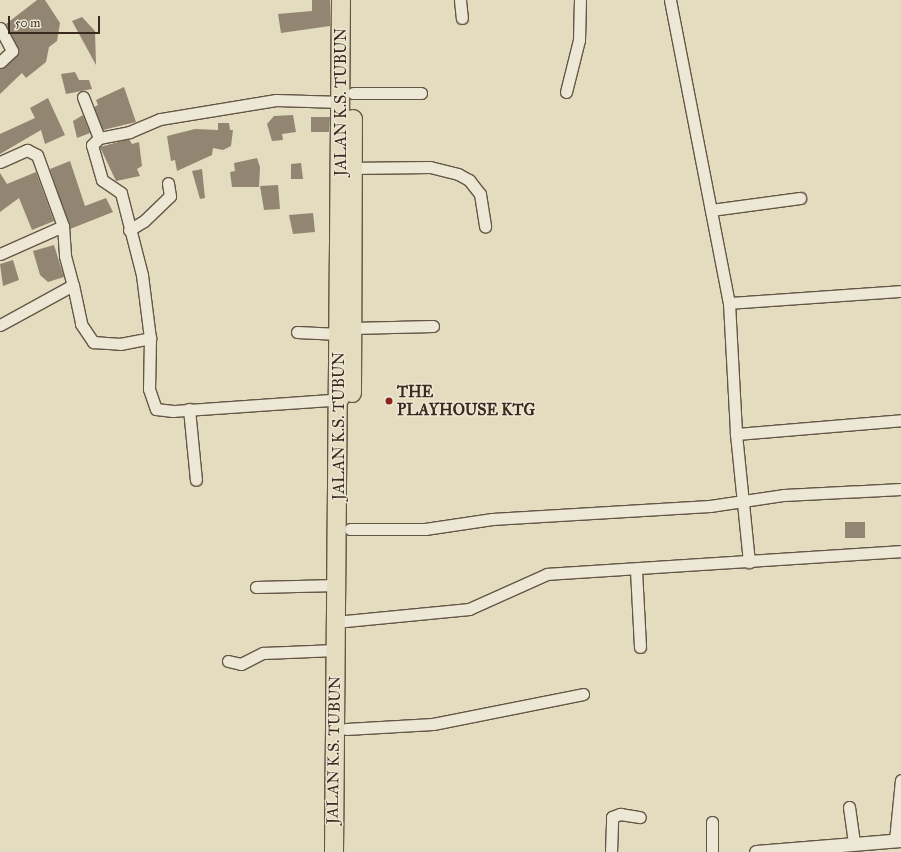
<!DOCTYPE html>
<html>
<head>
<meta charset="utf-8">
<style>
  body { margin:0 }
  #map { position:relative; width:901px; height:852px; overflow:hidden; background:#e4dcbf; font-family:"IM FELL Great Primer",serif }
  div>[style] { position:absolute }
  .building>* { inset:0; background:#928672 }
  .roads { filter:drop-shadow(1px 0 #645646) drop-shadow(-1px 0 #645646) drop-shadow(0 1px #645646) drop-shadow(0 -1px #645646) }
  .minor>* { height:11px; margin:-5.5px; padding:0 5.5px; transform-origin:5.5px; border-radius:5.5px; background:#ede8d5 }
  .tertiary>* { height:13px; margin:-6.5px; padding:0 6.5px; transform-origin:6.5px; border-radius:6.5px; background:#ede8d5 }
  .trunk>* { height:18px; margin:-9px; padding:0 9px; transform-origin:9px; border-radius:9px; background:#e4dcbf }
  .dots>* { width:11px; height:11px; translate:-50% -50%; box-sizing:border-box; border:2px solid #ede8d5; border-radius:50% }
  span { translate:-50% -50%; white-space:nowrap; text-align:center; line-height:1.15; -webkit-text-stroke:3px #ede8d5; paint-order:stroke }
  .street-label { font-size:16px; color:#3a291e }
  .poi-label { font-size:16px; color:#3a291e; font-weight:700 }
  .left { translate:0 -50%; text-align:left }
  .scale { position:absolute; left:8px; top:16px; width:92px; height:18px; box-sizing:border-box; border:2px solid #3a291e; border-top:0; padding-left:5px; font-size:12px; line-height:14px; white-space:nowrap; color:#3a291e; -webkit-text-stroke:3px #ede8d5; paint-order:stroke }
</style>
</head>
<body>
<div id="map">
  <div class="building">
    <i style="clip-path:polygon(37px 0,45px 0,60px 23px,57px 41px,49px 47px,46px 62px,26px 78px,22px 73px,0 94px,0 69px,19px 51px,6px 24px)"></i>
    <i style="clip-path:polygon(312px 0,330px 0,330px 26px,281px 33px,278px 14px,312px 11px)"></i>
    <i style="clip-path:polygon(82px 17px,95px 31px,96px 65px,72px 21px)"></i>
    <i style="clip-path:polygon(75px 72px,79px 80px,89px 80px,92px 89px,66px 94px,61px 74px)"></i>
    <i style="clip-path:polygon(124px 87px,136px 122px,103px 130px,94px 107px,98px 105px,96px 100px)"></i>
    <i style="clip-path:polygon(48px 98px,65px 135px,45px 144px,41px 130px,0 154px,0 134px,35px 118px,30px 108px)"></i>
    <i style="clip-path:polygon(83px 115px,90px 133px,77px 138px,73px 121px)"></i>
    <i style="clip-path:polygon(293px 115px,296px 132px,282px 134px,283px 140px,272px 141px,267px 124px,274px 116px)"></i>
    <i style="clip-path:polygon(311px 117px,330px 117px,329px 132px,311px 132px)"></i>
    <i style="clip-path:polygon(218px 123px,229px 123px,230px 130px,233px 130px,231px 146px,223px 150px,213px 148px,212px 155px,177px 171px,175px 160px,171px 161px,167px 136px,195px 129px,218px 130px)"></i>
    <i style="clip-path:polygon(129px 139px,132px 144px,139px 142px,142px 166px,137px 169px,140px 176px,116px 181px,100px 147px)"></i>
    <i style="clip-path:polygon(257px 158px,260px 167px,259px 187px,232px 187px,230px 172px,235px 171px,234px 163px)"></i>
    <i style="clip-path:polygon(70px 161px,85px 206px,106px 198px,113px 212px,70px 229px,50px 169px)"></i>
    <i style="clip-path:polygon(301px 163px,303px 179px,291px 179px,291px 164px)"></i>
    <i style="clip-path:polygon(202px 169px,205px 198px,200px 199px,192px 171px)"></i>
    <i style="clip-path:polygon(36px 172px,54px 221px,32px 230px,19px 198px,0 212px,0 173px,7px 184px)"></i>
    <i style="clip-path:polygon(278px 185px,280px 209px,264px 210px,260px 186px)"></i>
    <i style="clip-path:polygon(313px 213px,315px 232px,293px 234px,289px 215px)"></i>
    <i style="clip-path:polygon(54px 245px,64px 277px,48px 282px,40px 275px,33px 251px)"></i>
    <i style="clip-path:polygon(13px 260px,19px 280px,3px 286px,0 264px)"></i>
    <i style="clip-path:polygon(845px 522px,865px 522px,865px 538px,845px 538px)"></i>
  </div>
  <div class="roads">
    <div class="minor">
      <i style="left:460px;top:0;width:18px;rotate:84deg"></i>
      <i style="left:670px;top:0;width:309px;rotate:79deg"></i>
      <i style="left:729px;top:303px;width:131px;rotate:86.9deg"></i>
      <i style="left:736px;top:434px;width:129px;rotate:84.2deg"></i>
      <i style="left:0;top:28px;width:26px;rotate:62deg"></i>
      <i style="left:12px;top:51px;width:16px;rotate:137deg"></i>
      <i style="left:566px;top:92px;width:54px;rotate:-76deg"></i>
      <i style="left:579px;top:40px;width:40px;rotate:-88.6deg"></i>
      <i style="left:353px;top:93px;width:68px"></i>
      <i style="left:83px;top:97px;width:44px;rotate:68.7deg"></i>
      <i style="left:341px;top:102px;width:65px;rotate:-178.2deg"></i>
      <i style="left:276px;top:100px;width:118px;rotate:170.7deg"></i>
      <i style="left:160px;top:119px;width:33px;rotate:157deg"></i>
      <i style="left:130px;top:132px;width:32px;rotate:169deg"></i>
      <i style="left:99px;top:138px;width:10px;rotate:135deg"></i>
      <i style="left:92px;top:145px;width:36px;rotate:74deg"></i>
      <i style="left:102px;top:180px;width:23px;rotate:34deg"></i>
      <i style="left:121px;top:193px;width:85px;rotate:75.6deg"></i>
      <i style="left:142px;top:275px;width:64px;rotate:82.8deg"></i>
      <i style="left:150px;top:338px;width:51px;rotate:91.1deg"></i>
      <i style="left:149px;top:389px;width:21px;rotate:71deg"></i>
      <i style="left:156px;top:409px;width:17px;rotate:7deg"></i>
      <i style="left:173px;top:411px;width:170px;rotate:-4deg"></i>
      <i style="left:0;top:162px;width:30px;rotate:-24deg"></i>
      <i style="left:27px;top:150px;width:11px;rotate:27deg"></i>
      <i style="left:37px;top:155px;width:76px;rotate:69.9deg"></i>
      <i style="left:63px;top:226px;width:30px;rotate:86deg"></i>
      <i style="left:65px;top:256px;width:30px;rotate:75deg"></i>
      <i style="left:347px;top:168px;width:83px;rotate:-0.7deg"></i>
      <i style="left:430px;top:167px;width:29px;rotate:14deg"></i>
      <i style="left:458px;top:174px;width:13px;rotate:29deg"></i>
      <i style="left:469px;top:180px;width:18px;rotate:52deg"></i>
      <i style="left:480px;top:194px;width:33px;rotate:81deg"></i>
      <i style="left:711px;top:210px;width:90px;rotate:-7.7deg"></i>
      <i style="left:129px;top:230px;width:17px;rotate:-31deg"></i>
      <i style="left:144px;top:221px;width:36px;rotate:-44deg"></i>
      <i style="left:170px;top:196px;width:13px;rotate:-99deg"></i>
      <i style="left:0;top:254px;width:69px;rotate:-24deg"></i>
      <i style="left:729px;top:303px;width:172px;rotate:-4deg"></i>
      <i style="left:0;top:325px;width:83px;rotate:-28.7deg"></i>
      <i style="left:73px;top:285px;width:40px;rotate:78deg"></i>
      <i style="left:81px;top:324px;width:22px;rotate:56deg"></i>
      <i style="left:93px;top:342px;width:27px;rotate:4deg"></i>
      <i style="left:120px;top:344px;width:31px;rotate:-11deg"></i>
      <i style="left:352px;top:328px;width:81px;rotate:-1.4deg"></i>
      <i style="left:297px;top:332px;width:42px;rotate:2.7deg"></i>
      <i style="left:189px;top:409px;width:71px;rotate:84.4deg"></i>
      <i style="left:736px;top:434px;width:166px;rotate:-4.8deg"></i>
      <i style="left:350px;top:529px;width:75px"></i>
      <i style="left:425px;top:529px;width:68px;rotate:-8.5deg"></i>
      <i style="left:492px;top:519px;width:218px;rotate:-3.4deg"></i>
      <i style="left:710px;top:506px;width:75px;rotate:-8.5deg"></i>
      <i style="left:784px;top:495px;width:117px;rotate:-2.9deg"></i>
      <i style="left:636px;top:570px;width:77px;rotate:87deg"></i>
      <i style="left:256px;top:587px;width:81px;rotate:-1.4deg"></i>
      <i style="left:335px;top:622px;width:135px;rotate:-5.5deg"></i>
      <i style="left:469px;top:609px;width:85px;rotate:-24.2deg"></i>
      <i style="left:547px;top:574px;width:355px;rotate:-3.7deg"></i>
      <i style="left:228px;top:661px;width:13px;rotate:13deg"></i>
      <i style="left:241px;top:664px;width:25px;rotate:-27deg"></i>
      <i style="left:263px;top:653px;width:73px;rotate:-2.4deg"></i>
      <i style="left:346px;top:729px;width:87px;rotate:-3.3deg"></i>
      <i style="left:433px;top:724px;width:153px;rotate:-11.3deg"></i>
      <i style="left:849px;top:807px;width:37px;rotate:82deg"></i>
      <i style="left:712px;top:822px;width:30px;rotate:90deg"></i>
      <i style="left:895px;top:840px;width:60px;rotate:-84.3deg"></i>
      <i style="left:611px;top:852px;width:35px;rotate:-88deg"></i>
      <i style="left:612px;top:817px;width:9px;rotate:-21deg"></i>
      <i style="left:620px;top:814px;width:20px;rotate:9deg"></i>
    </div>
    <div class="tertiary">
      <i style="left:756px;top:852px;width:145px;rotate:-4.7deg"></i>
    </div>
    <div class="trunk">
      <i style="left:352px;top:393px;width:274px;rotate:-89.8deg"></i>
      <i style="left:334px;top:852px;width:852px;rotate:-89.53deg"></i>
    </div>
  </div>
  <div class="dots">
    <i style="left:389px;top:401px;background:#8f2418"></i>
  </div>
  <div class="street-label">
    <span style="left:341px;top:102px;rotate:-90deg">JALAN K.S. TUBUN</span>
    <span style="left:339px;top:426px;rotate:-90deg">JALAN K.S. TUBUN</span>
    <span style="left:334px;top:750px;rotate:-89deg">JALAN K.S. TUBUN</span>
  </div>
  <div class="poi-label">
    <span class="left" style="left:397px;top:401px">THE<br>PLAYHOUSE KTG</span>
  </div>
  <div class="scale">50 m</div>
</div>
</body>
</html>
